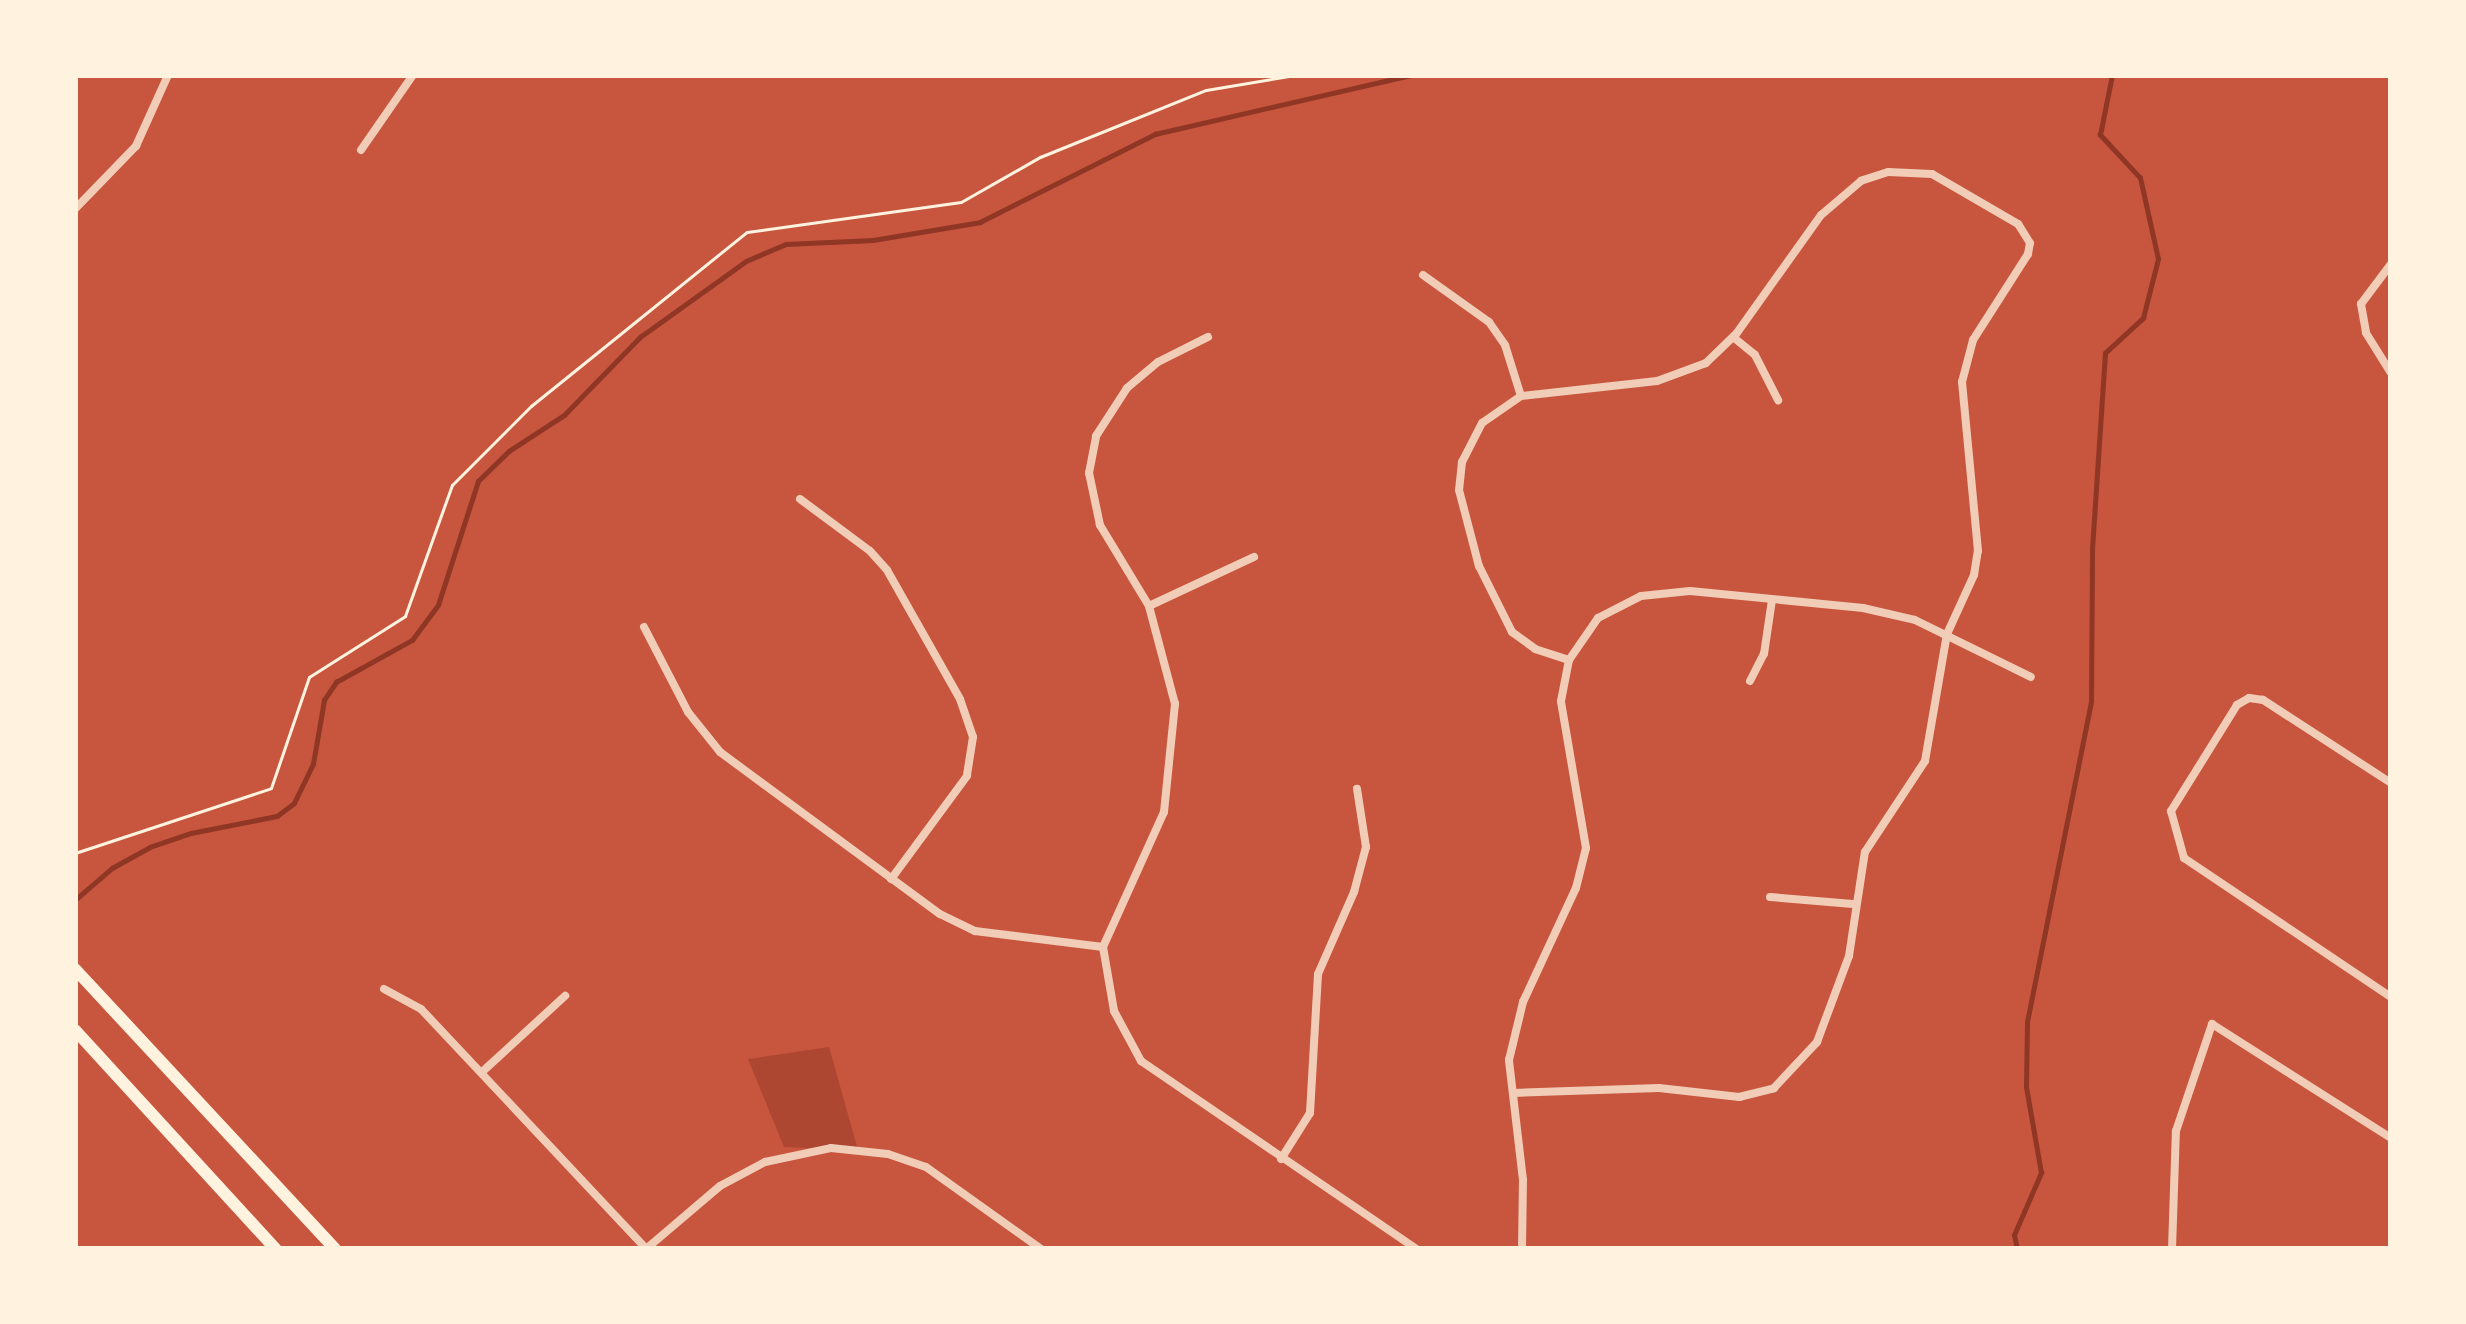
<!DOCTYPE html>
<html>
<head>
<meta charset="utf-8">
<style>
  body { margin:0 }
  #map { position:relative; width:2466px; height:1324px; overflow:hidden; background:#c8553d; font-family:"Sofia Sans Condensed",sans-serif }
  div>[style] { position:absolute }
  .green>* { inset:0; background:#ae4732 }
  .stream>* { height:4.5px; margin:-2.25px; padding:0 2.25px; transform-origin:2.25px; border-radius:2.25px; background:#8f3625 }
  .path>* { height:3px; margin:-1.5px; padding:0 1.5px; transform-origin:1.5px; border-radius:1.5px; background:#fff3e0 }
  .minor>* { height:8px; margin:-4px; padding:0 4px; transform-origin:4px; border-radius:4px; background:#f1ccb7 }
  .primary>* { height:12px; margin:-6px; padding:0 6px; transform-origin:6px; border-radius:6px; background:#fff3e0 }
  span { translate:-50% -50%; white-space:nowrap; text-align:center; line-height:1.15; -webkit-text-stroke:12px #fff3e0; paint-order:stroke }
  .frame { position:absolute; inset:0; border:78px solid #fff3e0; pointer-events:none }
</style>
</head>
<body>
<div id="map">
  <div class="green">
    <i style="clip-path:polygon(829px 1047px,858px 1150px,784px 1147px,748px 1059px)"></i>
  </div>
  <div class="stream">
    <i style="left:75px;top:900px;width:49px;rotate:-40.9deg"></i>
    <i style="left:112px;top:868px;width:43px;rotate:-28.9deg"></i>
    <i style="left:150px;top:847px;width:43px;rotate:-18.9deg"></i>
    <i style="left:191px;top:833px;width:88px;rotate:-11.2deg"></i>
    <i style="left:277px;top:816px;width:21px;rotate:-37deg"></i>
    <i style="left:294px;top:803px;width:43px;rotate:-64deg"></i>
    <i style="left:313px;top:764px;width:65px;rotate:-80.2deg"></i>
    <i style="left:324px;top:700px;width:22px;rotate:-56deg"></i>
    <i style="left:336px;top:682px;width:87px;rotate:-28.9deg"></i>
    <i style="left:412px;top:640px;width:44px;rotate:-53.4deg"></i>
    <i style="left:438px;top:605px;width:130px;rotate:-72.1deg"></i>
    <i style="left:478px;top:481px;width:43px;rotate:-44.1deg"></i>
    <i style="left:509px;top:451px;width:66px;rotate:-33.2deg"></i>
    <i style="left:564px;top:415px;width:109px;rotate:-45.7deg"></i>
    <i style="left:640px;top:337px;width:130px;rotate:-35.6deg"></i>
    <i style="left:746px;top:261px;width:43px;rotate:-23deg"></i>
    <i style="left:786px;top:244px;width:87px;rotate:-2.6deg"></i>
    <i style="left:873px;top:240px;width:109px;rotate:-9.5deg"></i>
    <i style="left:980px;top:222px;width:196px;rotate:-26.7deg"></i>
    <i style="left:1155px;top:134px;width:262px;rotate:-13deg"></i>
    <i style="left:2017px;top:1249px;width:14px;rotate:-102deg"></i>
    <i style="left:2014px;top:1235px;width:68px;rotate:-66.5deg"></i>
    <i style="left:2041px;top:1173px;width:87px;rotate:-99.9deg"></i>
    <i style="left:2026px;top:1087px;width:65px;rotate:-89.1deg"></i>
    <i style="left:2027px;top:1022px;width:327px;rotate:-78.7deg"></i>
    <i style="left:2091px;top:701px;width:152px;rotate:-89.6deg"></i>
    <i style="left:2092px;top:549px;width:196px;rotate:-86.2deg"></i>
    <i style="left:2105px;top:353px;width:52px;rotate:-42.6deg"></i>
    <i style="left:2143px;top:318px;width:61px;rotate:-75.7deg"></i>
    <i style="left:2158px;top:259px;width:83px;rotate:-102.5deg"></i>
    <i style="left:2140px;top:178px;width:59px;rotate:-132.9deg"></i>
    <i style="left:2100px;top:135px;width:61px;rotate:-78.7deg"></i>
  </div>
  <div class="path">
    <i style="left:75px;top:853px;width:206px;rotate:-18.3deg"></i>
    <i style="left:271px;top:788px;width:117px;rotate:-71.1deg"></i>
    <i style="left:309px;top:677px;width:114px;rotate:-32.4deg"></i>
    <i style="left:405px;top:616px;width:139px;rotate:-70.3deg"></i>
    <i style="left:452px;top:485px;width:112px;rotate:-45deg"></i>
    <i style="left:531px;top:406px;width:277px;rotate:-38.9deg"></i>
    <i style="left:747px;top:232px;width:216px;rotate:-8deg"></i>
    <i style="left:961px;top:202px;width:91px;rotate:-29.7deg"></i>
    <i style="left:1040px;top:157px;width:179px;rotate:-22deg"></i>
    <i style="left:1206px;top:90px;width:90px;rotate:-9.6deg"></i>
  </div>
  <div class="minor">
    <i style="left:361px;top:150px;width:91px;rotate:-55.3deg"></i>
    <i style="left:75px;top:209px;width:88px;rotate:-45.9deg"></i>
    <i style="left:136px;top:146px;width:78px;rotate:-65.7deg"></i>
    <i style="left:2391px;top:264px;width:50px;rotate:126.9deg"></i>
    <i style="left:2361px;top:304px;width:29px;rotate:80deg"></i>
    <i style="left:2366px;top:333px;width:47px;rotate:58deg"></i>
    <i style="left:1423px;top:275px;width:81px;rotate:35.5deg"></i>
    <i style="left:1489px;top:322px;width:28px;rotate:55deg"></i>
    <i style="left:1505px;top:345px;width:53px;rotate:72.6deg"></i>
    <i style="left:1733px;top:337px;width:28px;rotate:39deg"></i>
    <i style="left:1755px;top:355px;width:51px;rotate:62.9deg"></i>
    <i style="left:800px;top:499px;width:87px;rotate:36.6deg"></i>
    <i style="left:870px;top:551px;width:25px;rotate:48deg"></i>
    <i style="left:887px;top:570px;width:148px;rotate:60.5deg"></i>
    <i style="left:960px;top:699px;width:40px;rotate:71.1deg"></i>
    <i style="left:973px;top:737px;width:39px;rotate:99deg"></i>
    <i style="left:967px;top:776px;width:128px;rotate:126.4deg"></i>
    <i style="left:1149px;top:606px;width:116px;rotate:-25deg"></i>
    <i style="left:644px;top:627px;width:96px;rotate:62.6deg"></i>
    <i style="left:688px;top:712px;width:51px;rotate:51.3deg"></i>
    <i style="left:720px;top:752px;width:273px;rotate:36.4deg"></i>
    <i style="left:940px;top:914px;width:39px;rotate:26deg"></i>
    <i style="left:975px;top:931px;width:129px;rotate:7.1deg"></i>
    <i style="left:1750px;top:681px;width:30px;rotate:-63deg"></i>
    <i style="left:1764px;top:654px;width:55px;rotate:-81.6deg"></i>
    <i style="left:2391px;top:783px;width:153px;rotate:-147deg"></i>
    <i style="left:2263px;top:700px;width:14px;rotate:-172deg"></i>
    <i style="left:2249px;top:698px;width:14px;rotate:150deg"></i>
    <i style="left:2237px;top:705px;width:125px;rotate:121.9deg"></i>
    <i style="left:2171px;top:811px;width:49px;rotate:74.5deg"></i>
    <i style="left:2184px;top:858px;width:249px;rotate:33.9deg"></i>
    <i style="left:1770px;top:897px;width:83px;rotate:4.8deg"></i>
    <i style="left:1103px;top:947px;width:148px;rotate:-65.7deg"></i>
    <i style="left:1164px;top:812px;width:109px;rotate:-84.2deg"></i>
    <i style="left:1175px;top:704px;width:101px;rotate:-104.9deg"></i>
    <i style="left:1149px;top:606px;width:95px;rotate:-121.2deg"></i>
    <i style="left:1100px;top:525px;width:53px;rotate:-101.9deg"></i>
    <i style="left:1089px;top:473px;width:38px;rotate:-79deg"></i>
    <i style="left:1096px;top:436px;width:57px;rotate:-57.1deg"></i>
    <i style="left:1127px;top:388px;width:40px;rotate:-40deg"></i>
    <i style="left:1158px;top:362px;width:56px;rotate:-26.6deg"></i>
    <i style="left:1103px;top:947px;width:65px;rotate:80.2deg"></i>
    <i style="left:1114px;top:1011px;width:57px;rotate:61.6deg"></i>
    <i style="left:1141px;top:1061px;width:334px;rotate:34.3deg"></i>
    <i style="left:384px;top:989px;width:42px;rotate:28.4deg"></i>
    <i style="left:421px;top:1009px;width:329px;rotate:46.8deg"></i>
    <i style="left:482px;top:1072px;width:113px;rotate:-42.5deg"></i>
    <i style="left:1513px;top:1093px;width:146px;rotate:-2deg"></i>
    <i style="left:1659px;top:1088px;width:81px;rotate:6.4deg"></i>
    <i style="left:1739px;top:1097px;width:36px;rotate:-14deg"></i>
    <i style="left:1774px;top:1088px;width:63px;rotate:-46.9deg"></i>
    <i style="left:1817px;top:1042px;width:92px;rotate:-69.6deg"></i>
    <i style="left:1849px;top:956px;width:105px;rotate:-81.3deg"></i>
    <i style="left:1865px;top:852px;width:109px;rotate:-56.6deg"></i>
    <i style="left:1925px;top:761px;width:129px;rotate:-80.2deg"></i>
    <i style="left:1947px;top:634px;width:65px;rotate:-65.4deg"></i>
    <i style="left:1974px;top:575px;width:24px;rotate:-81deg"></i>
    <i style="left:1978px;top:551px;width:170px;rotate:-95.4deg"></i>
    <i style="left:1962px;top:382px;width:43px;rotate:-75.3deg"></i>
    <i style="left:1973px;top:340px;width:102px;rotate:-57.4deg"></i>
    <i style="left:2028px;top:254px;width:11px;rotate:-80deg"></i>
    <i style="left:2030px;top:243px;width:22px;rotate:-122deg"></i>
    <i style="left:2018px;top:224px;width:99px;rotate:-149.8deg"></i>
    <i style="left:1932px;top:174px;width:44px;rotate:-177.4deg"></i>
    <i style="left:1888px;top:172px;width:28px;rotate:162deg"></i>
    <i style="left:1861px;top:181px;width:52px;rotate:139.6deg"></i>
    <i style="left:1821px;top:215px;width:146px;rotate:125.5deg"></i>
    <i style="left:1736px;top:334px;width:42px;rotate:136deg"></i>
    <i style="left:1706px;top:363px;width:52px;rotate:159.8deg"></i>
    <i style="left:1657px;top:381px;width:137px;rotate:173.7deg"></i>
    <i style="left:1521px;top:396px;width:47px;rotate:145.3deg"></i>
    <i style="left:1482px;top:423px;width:44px;rotate:117.1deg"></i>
    <i style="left:1462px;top:462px;width:28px;rotate:96deg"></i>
    <i style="left:1459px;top:490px;width:79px;rotate:75.3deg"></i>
    <i style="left:1479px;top:566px;width:74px;rotate:63.4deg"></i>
    <i style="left:1512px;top:632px;width:29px;rotate:36deg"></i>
    <i style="left:1535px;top:649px;width:36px;rotate:18deg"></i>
    <i style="left:1281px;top:1159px;width:54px;rotate:-57.8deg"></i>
    <i style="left:1310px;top:1113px;width:139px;rotate:-86.7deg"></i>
    <i style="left:1318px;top:974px;width:90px;rotate:-66.3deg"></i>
    <i style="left:1354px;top:892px;width:47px;rotate:-75.1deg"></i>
    <i style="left:1366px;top:847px;width:59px;rotate:-98.8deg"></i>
    <i style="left:646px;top:1249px;width:97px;rotate:-40.4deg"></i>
    <i style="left:720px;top:1186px;width:51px;rotate:-28.1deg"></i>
    <i style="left:765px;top:1162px;width:67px;rotate:-12deg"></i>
    <i style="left:831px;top:1148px;width:57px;rotate:6deg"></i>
    <i style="left:888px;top:1154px;width:40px;rotate:18.9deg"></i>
    <i style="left:926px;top:1167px;width:141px;rotate:35.5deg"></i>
    <i style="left:1522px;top:1249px;width:69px;rotate:-89.2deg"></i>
    <i style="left:1523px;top:1180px;width:121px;rotate:-96.7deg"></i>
    <i style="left:1509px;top:1060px;width:60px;rotate:-76.4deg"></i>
    <i style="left:1523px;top:1002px;width:126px;rotate:-65.1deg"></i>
    <i style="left:1576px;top:888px;width:41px;rotate:-76deg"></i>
    <i style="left:1586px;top:848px;width:149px;rotate:-99.7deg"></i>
    <i style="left:1561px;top:701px;width:42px;rotate:-79deg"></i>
    <i style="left:1569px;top:660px;width:51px;rotate:-55.4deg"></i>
    <i style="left:1598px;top:618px;width:48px;rotate:-27.1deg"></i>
    <i style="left:1641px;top:596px;width:49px;rotate:-5.8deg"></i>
    <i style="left:1690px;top:591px;width:174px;rotate:5.6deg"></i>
    <i style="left:1863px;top:608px;width:53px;rotate:13deg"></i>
    <i style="left:1915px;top:620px;width:129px;rotate:26.2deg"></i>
    <i style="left:2172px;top:1249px;width:118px;rotate:-88.1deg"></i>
    <i style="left:2176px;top:1131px;width:113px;rotate:-71.4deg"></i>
    <i style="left:2212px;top:1024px;width:212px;rotate:32.5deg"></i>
  </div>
  <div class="primary">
    <i style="left:75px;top:969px;width:382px;rotate:47.1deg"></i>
    <i style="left:75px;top:1030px;width:297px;rotate:47.5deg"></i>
  </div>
  <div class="frame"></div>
</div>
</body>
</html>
